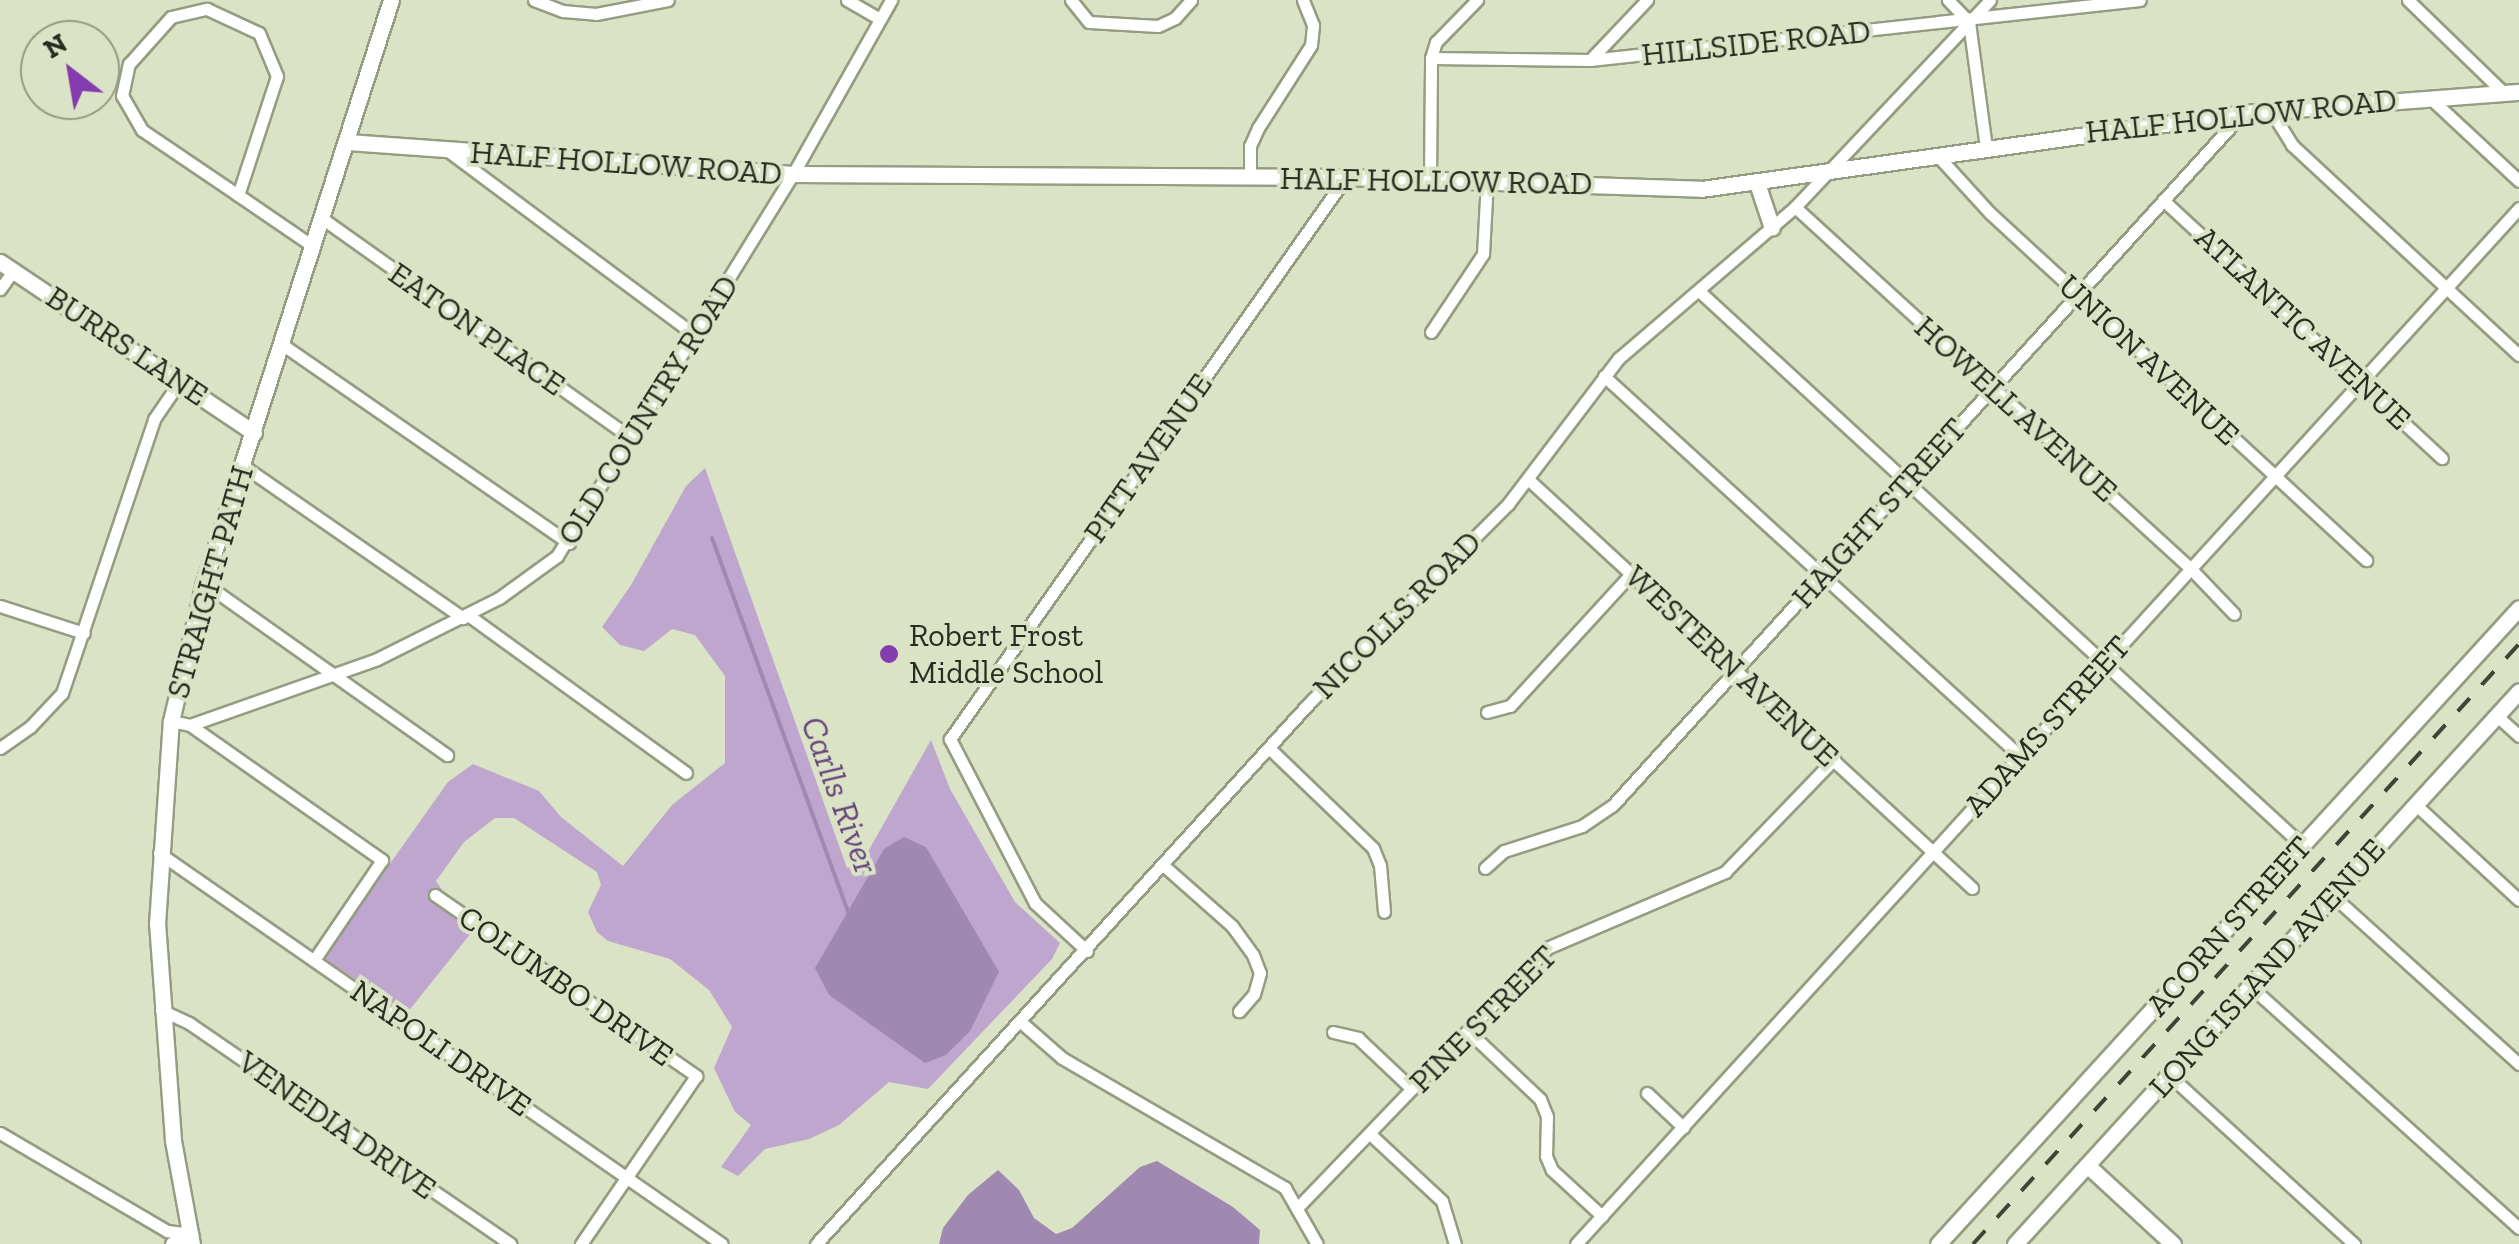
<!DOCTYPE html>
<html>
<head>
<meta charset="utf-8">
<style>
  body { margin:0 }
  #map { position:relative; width:2519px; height:1244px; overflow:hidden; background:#dae3c5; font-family:"Zilla Slab",serif }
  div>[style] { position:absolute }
  .forest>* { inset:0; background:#bea6cf }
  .water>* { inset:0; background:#a089b0 }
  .stream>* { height:4px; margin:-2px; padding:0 2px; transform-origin:2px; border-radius:2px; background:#a089b0 }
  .roads { filter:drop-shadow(2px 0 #949d81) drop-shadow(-2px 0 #949d81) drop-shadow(0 2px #949d81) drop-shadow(0 -2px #949d81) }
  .street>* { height:11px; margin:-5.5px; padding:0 5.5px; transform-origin:5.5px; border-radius:5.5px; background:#fff }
  .secondary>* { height:15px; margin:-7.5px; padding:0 7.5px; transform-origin:7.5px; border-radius:7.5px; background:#fff }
  .rail>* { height:4px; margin-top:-2px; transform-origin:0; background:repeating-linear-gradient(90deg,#3f4436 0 18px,transparent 0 36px) }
  .dots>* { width:28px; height:28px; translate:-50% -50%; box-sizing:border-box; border:5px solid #dae3c5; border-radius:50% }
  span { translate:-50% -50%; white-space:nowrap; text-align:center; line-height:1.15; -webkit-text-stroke:8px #dae3c5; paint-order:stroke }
  .street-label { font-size:32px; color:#282c21 }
  .poi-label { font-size:32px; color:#282c21 }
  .left { translate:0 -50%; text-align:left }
  .water-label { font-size:35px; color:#67477c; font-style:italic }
  .north { position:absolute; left:20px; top:20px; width:100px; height:100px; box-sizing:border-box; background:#dae3c5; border:2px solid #939a83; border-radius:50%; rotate:329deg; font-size:28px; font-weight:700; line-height:40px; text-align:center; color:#282c21 }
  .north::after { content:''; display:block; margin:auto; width:35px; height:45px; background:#853cae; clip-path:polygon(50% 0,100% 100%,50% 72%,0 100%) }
</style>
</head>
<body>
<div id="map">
  <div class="forest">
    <i style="clip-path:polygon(705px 468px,847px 868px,861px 864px,931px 740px,950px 789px,1015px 902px,1060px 943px,1052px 959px,928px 1089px,889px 1082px,839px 1125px,809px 1139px,765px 1149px,738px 1176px,721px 1167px,751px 1125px,735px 1112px,714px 1068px,732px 1027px,709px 990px,670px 959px,608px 941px,597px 932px,588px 912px,601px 885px,597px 872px,514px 818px,495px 818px,464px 842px,436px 881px,471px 933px,407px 1013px,323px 958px,448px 782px,473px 764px,539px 791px,561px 817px,623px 866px,672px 805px,725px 763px,725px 676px,695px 635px,672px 629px,644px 651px,620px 645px,602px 627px,631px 585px,686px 486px)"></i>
  </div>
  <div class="water">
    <i style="clip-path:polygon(904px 837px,926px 847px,999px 972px,970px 1031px,946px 1055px,925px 1063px,829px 995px,815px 968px,884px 849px)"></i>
    <i style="clip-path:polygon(1157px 1161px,1233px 1207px,1260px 1230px,1259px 1244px,939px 1244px,943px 1228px,968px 1195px,998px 1170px,1019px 1190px,1034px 1218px,1056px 1234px,1072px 1228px,1140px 1167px)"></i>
  </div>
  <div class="stream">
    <i style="left:712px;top:538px;width:400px;rotate:70deg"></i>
  </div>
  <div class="roads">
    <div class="street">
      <i style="left:534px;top:0;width:31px;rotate:21deg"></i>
      <i style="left:563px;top:11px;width:33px;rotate:5deg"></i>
      <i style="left:596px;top:14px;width:73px;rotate:-11deg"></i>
      <i style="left:847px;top:0;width:38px;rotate:30deg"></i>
      <i style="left:1071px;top:0;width:28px;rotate:51deg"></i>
      <i style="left:1089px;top:22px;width:69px;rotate:3.3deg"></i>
      <i style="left:1158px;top:26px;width:19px;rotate:-25deg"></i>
      <i style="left:1175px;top:18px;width:24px;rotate:-48deg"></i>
      <i style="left:1948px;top:0;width:30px;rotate:46deg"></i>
      <i style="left:1969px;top:22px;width:126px;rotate:82.3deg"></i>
      <i style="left:2408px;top:0;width:135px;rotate:44.1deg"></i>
      <i style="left:207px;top:9px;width:57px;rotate:24.8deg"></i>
      <i style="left:259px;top:33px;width:47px;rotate:67.3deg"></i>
      <i style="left:277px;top:76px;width:125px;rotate:108.1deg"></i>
      <i style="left:238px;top:195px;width:116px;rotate:-145.9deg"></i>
      <i style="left:142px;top:130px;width:39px;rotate:-120deg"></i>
      <i style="left:122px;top:96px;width:33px;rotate:-78deg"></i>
      <i style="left:129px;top:64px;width:63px;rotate:-48.2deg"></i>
      <i style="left:171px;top:17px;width:37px;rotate:-13deg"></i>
      <i style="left:1431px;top:58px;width:159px;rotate:0.7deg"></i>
      <i style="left:1590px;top:60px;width:553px;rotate:-6.23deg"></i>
      <i style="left:1590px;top:60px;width:83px;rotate:-46.5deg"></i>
      <i style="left:2429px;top:97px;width:123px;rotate:43deg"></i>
      <i style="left:2271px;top:111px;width:40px;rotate:58deg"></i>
      <i style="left:2292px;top:145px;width:309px;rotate:42.8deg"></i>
      <i style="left:448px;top:151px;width:308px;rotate:36.7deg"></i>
      <i style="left:1937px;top:155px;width:79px;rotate:47.6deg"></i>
      <i style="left:1990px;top:213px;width:512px;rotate:42.7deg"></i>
      <i style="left:1250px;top:177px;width:31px;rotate:-90deg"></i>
      <i style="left:1250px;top:146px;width:20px;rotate:-66deg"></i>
      <i style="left:1258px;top:128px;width:98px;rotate:-57.4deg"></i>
      <i style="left:1311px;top:45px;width:20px;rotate:-84deg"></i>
      <i style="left:1313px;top:25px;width:27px;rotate:-112deg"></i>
      <i style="left:1430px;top:180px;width:122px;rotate:-89.5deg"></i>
      <i style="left:1431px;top:58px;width:17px;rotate:-73deg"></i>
      <i style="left:1436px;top:42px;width:59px;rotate:-45.7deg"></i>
      <i style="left:238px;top:195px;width:92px;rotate:34.4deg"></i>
      <i style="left:2163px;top:200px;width:380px;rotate:42.8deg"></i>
      <i style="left:1795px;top:207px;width:537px;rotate:42.43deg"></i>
      <i style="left:2191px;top:569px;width:62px;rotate:46.3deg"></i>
      <i style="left:323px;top:219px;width:379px;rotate:35.4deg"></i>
      <i style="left:0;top:289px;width:24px;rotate:-54deg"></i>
      <i style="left:1699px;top:291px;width:819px;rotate:42.57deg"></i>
      <i style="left:1431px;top:332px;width:94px;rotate:-56.3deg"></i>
      <i style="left:1483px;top:254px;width:74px;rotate:-86.9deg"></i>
      <i style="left:283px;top:345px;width:348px;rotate:34.7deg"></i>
      <i style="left:1604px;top:376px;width:562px;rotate:42.4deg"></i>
      <i style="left:242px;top:465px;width:269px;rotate:34.7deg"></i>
      <i style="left:1530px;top:481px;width:601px;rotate:42.64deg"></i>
      <i style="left:204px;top:583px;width:298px;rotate:35.3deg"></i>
      <i style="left:0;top:606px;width:88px;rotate:17.8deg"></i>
      <i style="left:468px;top:615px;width:269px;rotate:35.9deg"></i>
      <i style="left:1487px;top:712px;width:24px;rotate:-15deg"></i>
      <i style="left:1510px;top:706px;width:180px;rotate:-47.5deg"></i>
      <i style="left:2497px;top:716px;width:30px;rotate:42deg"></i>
      <i style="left:171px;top:721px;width:19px;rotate:12deg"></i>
      <i style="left:190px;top:725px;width:198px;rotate:-19.4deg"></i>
      <i style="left:377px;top:659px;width:136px;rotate:-26.6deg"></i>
      <i style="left:499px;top:598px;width:72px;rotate:-35.9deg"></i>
      <i style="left:557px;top:556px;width:449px;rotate:-58.3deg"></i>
      <i style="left:793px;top:174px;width:200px;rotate:-60.6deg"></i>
      <i style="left:190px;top:725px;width:235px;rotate:35.1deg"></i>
      <i style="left:382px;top:860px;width:121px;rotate:124.2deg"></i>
      <i style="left:0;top:748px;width:37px;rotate:-35deg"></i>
      <i style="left:30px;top:727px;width:47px;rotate:-46.7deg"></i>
      <i style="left:62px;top:693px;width:289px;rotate:-71.4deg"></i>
      <i style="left:154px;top:419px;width:46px;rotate:-55.6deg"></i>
      <i style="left:1269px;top:748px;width:144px;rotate:43.9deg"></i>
      <i style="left:1373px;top:848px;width:18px;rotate:68deg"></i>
      <i style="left:1380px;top:865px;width:47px;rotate:85.1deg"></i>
      <i style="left:2416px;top:805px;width:140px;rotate:42.7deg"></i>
      <i style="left:159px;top:853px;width:685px;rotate:34.78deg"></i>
      <i style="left:1163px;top:865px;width:92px;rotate:41.5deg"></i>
      <i style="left:1232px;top:926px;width:36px;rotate:54deg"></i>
      <i style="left:1253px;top:955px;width:19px;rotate:69deg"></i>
      <i style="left:1260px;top:973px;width:22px;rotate:106deg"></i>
      <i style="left:1254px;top:994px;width:23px;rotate:131deg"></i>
      <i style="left:1485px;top:868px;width:25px;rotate:-42deg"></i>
      <i style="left:1504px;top:851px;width:82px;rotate:-17.8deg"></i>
      <i style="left:1582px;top:826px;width:37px;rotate:-34deg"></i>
      <i style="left:1613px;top:805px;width:936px;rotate:-47.69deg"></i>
      <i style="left:435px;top:895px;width:318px;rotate:34.7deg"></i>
      <i style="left:696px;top:1076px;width:204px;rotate:124.4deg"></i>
      <i style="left:2333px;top:896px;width:251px;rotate:42.1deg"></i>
      <i style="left:1087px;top:951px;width:71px;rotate:-137.3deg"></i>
      <i style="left:1035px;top:903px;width:185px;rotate:-117.4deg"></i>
      <i style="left:950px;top:739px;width:688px;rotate:-54.83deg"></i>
      <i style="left:2250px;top:986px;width:362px;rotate:42deg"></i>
      <i style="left:161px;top:1010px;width:31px;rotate:25deg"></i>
      <i style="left:189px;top:1023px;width:390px;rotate:34.5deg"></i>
      <i style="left:1022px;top:1023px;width:53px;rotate:41.2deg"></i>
      <i style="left:1062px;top:1058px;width:258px;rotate:30.2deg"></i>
      <i style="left:1285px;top:1188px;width:64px;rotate:60.3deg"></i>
      <i style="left:1468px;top:1031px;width:99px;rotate:43.4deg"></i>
      <i style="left:1540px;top:1099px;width:18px;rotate:68deg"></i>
      <i style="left:1547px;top:1116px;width:40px;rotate:91.4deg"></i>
      <i style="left:1546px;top:1156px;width:15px;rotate:67deg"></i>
      <i style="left:1552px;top:1170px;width:68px;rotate:42.6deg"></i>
      <i style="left:1333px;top:1032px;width:26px;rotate:13deg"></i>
      <i style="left:1358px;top:1038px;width:74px;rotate:43.4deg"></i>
      <i style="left:2169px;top:1075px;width:251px;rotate:42.4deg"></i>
      <i style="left:1647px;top:1093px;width:50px;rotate:43.4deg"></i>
      <i style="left:0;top:1133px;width:194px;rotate:30.4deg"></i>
      <i style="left:167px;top:1231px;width:23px;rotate:7deg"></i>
      <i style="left:1370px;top:1134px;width:98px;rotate:42.9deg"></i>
      <i style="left:1442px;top:1201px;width:45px;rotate:73.2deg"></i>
      <i style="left:1297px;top:1208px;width:361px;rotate:-46.1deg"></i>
      <i style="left:1547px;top:948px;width:194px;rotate:-23.1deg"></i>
      <i style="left:1725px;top:872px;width:157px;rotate:-46deg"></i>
      <i style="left:816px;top:1244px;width:735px;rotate:-47.65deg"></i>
      <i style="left:1311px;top:701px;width:279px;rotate:-45deg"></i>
      <i style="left:1508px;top:504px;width:183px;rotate:-52.8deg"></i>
      <i style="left:1619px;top:358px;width:232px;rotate:-40.6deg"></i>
      <i style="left:1795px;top:207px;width:284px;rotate:-46.7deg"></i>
      <i style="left:1576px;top:1244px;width:1401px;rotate:-47.69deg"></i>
    </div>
    <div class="secondary">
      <i style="left:348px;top:142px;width:446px;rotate:4.1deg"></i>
      <i style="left:793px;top:174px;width:553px;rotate:0.31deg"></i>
      <i style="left:1346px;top:177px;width:355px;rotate:1.9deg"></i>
      <i style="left:1701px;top:189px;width:547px;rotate:-7.98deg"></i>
      <i style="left:2243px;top:113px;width:277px;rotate:-4.4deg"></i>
      <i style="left:1757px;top:183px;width:47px;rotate:71.6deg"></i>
      <i style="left:0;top:262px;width:306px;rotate:33.9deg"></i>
      <i style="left:2087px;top:1165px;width:117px;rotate:42.6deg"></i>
      <i style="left:173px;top:1244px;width:20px;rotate:-30deg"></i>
      <i style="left:192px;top:1244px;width:106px;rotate:-100.4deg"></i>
      <i style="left:173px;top:1140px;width:217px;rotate:-94.2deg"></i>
      <i style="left:157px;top:924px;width:203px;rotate:-86.1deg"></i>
      <i style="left:171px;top:721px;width:142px;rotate:-76.6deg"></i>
      <i style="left:204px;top:583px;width:612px;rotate:-72.22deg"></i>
      <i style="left:1938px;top:1244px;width:861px;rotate:-47.59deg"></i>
      <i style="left:2015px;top:1244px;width:748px;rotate:-47.65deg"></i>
    </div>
  </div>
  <div class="rail">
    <i style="left:1973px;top:1244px;width:811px;rotate:-47.7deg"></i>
  </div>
  <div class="dots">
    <i style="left:889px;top:654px;background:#853cae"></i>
  </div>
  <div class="street-label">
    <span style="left:1756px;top:43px;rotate:-6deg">HILLSIDE ROAD</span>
    <span style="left:2241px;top:116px;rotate:-6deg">HALF HOLLOW ROAD</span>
    <span style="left:626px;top:163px;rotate:4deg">HALF HOLLOW ROAD</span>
    <span style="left:1436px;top:181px;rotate:1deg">HALF HOLLOW ROAD</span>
    <span style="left:2303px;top:328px;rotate:43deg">ATLANTIC AVENUE</span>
    <span style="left:477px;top:329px;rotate:35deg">EATON PLACE</span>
    <span style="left:127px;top:346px;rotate:34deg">BURRS LANE</span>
    <span style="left:2149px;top:360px;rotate:43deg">UNION AVENUE</span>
    <span style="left:2016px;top:409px;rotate:42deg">HOWELL AVENUE</span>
    <span style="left:648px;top:410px;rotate:-58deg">OLD COUNTRY ROAD</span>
    <span style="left:1148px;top:458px;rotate:-55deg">PITT AVENUE</span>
    <span style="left:1879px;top:513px;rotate:-48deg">HAIGHT STREET</span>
    <span style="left:210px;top:582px;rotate:-74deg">STRAIGHT PATH</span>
    <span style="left:1397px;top:615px;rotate:-45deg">NICOLLS ROAD</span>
    <span style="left:1732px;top:666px;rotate:43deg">WESTERN AVENUE</span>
    <span style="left:2047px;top:726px;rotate:-48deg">ADAMS STREET</span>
    <span style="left:2229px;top:926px;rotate:-48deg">ACORN STREET</span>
    <span style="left:2267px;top:968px;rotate:-48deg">LONG ISLAND AVENUE</span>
    <span style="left:566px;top:986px;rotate:35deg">COLUMBO DRIVE</span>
    <span style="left:1483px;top:1019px;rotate:-45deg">PINE STREET</span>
    <span style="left:441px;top:1048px;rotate:35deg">NAPOLI DRIVE</span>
    <span style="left:337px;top:1125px;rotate:35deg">VENEDIA DRIVE</span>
  </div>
  <div class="poi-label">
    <span class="left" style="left:909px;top:654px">Robert Frost<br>Middle School</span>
  </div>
  <div class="water-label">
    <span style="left:840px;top:795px;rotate:70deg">Carlls River</span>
  </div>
  <div class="north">N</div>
</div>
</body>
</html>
